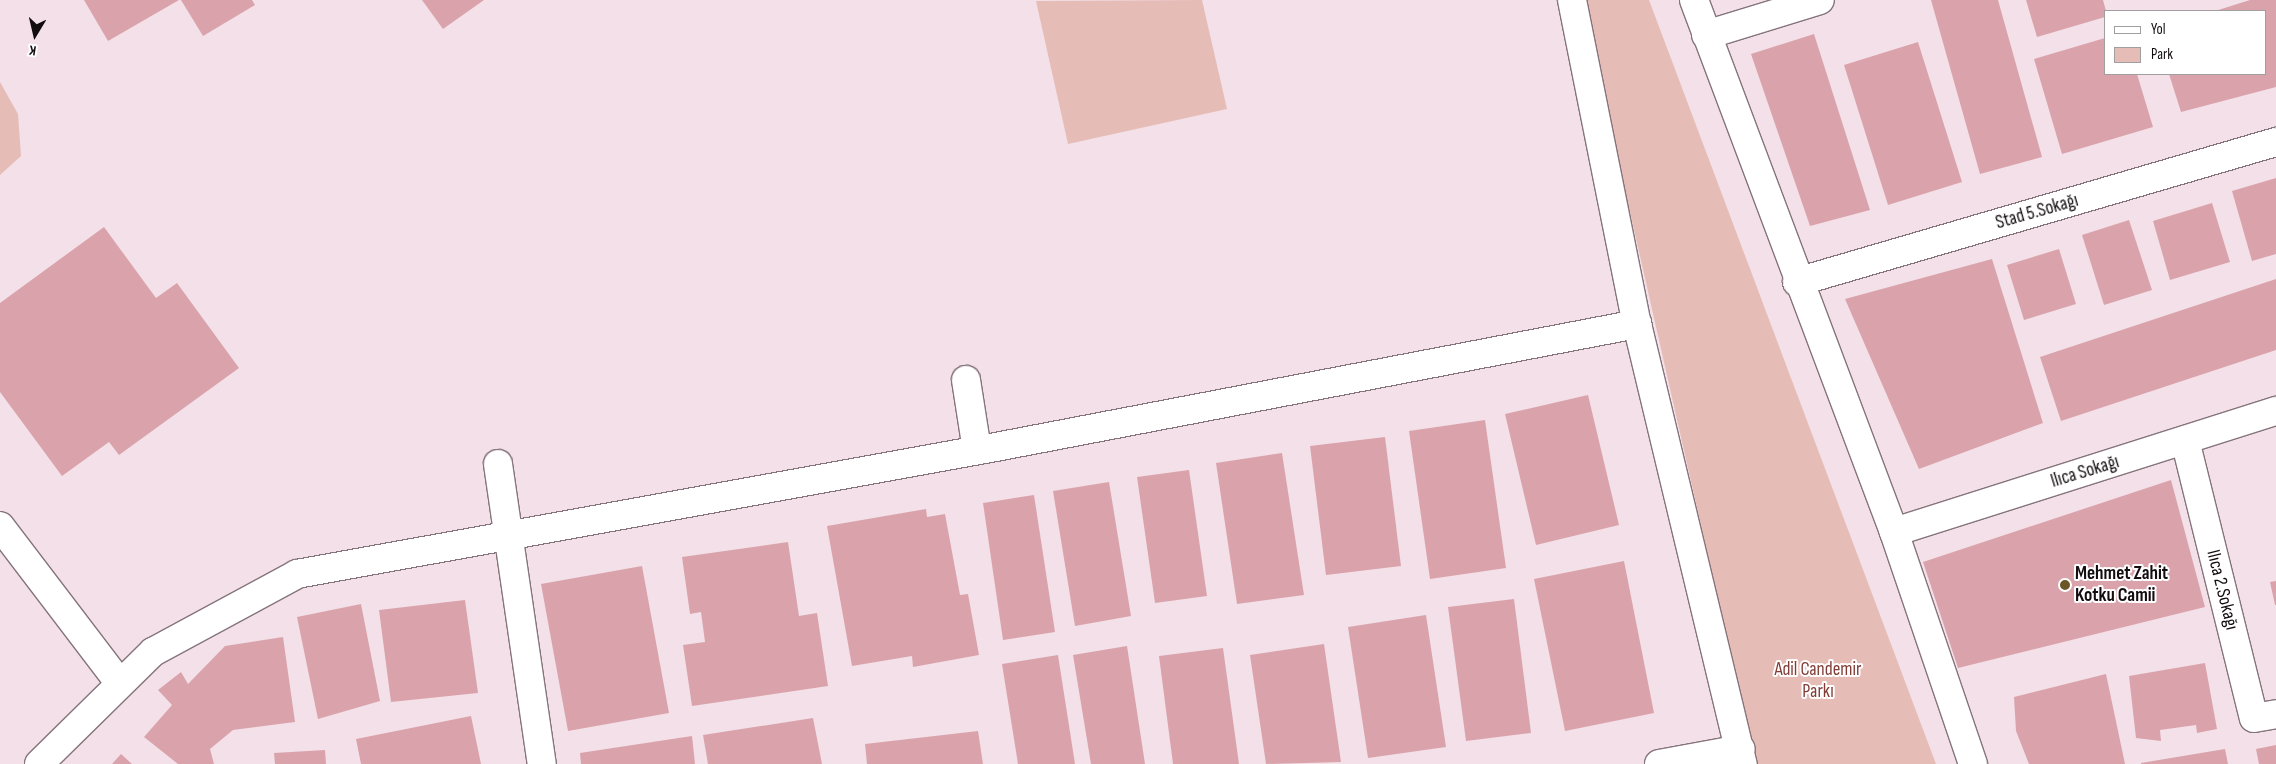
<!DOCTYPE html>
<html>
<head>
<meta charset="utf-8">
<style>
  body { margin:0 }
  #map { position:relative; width:2276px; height:764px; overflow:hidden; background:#f3e0e8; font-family:"Sofia Sans Condensed",sans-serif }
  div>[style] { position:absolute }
  .green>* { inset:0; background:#e6bcb7 }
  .building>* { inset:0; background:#daa3ac }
  .roads { filter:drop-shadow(1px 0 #85747c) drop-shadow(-1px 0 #85747c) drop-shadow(0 1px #85747c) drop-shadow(0 -1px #85747c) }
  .minor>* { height:28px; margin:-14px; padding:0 14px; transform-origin:14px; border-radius:14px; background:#fff }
  .dots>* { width:14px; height:14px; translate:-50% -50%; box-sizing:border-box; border:2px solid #fff; border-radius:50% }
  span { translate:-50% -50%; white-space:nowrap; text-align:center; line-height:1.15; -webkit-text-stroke:4px #fff; paint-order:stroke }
  .street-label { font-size:19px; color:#130d10 }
  .poi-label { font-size:19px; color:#130d10; font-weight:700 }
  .left { translate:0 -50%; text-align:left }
  .park-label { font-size:19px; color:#813c36 }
  .legend { position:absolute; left:2104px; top:10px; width:162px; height:65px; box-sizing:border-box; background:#fff; border:1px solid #a19e9f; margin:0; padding:6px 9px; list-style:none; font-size:15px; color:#130d10 }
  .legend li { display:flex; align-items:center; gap:10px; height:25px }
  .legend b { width:25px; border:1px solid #a19e9f }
  .north { position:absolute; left:10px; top:10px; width:50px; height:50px; -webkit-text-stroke:4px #fff; paint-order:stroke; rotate:189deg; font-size:14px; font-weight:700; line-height:20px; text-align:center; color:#130d10 }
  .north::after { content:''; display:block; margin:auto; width:18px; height:22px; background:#130d10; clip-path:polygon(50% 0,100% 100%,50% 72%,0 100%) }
</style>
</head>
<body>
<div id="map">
  <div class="green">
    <i style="clip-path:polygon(1202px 0,1227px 109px,1068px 144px,1036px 1px)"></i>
    <i style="clip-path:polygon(1582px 0,1649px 0,1936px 764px,1755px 764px)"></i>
    <i style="clip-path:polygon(0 82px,18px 114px,21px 156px,0 175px)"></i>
  </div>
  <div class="building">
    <i style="clip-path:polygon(84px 0,179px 0,108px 41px)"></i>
    <i style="clip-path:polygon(181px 0,252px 0,255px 5px,203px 36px)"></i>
    <i style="clip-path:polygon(422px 0,484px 0,443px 29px)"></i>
    <i style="clip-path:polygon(1931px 0,1998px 0,2042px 157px,1980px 174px)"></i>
    <i style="clip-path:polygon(2026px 0,2103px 0,2106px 11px,2105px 17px,2037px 37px)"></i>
    <i style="clip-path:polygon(2250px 0,2276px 0,2276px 87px,2181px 112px,2169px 74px,2265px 74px,2265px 11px,2215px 11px)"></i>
    <i style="clip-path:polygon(1814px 34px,1870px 210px,1810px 226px,1751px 54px)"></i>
    <i style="clip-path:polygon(2105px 38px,2105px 74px,2137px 74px,2153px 127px,2062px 154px,2034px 59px)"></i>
    <i style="clip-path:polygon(1918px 42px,1962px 182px,1888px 205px,1844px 65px)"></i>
    <i style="clip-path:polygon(2276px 178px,2276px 254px,2252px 261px,2232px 191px)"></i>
    <i style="clip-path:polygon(2212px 203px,2230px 262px,2170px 280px,2153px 221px)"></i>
    <i style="clip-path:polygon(2129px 220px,2152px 290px,2104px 305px,2082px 235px)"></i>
    <i style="clip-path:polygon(104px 227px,156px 298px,177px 283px,239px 368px,119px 455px,109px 442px,62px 476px,0 392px,0 303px)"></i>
    <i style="clip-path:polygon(2059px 249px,2076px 304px,2024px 320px,2007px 265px)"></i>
    <i style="clip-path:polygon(1992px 259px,2043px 423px,1919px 469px,1845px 299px)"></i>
    <i style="clip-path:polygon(2276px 279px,2276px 350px,2061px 421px,2040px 357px)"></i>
    <i style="clip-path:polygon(1588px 395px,1619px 525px,1536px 545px,1505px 414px)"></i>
    <i style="clip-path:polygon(1485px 420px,1506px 568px,1430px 579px,1409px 431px)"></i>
    <i style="clip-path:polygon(1385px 437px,1401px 566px,1326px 575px,1310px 446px)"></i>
    <i style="clip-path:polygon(1282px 453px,1304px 595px,1237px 604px,1216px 463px)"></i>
    <i style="clip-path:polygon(1189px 470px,1207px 596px,1155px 603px,1137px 477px)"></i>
    <i style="clip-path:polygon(2171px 480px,2205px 607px,1958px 668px,1923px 562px)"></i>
    <i style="clip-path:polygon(1109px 482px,1131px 616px,1075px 626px,1053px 491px)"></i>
    <i style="clip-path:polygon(1034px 495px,1055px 632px,1003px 640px,983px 503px)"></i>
    <i style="clip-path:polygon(926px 509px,927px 517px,945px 514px,960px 595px,968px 594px,979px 655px,913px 667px,912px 656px,852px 666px,827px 526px)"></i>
    <i style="clip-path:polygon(788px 542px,799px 616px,817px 613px,828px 686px,692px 706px,683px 645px,705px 642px,701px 612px,690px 614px,682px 557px)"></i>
    <i style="clip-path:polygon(1624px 561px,1654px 713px,1565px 731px,1534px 579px)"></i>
    <i style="clip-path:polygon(642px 566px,669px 713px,568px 731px,541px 584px)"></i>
    <i style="clip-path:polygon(2276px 581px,2276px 605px,2275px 605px,2270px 582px)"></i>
    <i style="clip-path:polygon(1514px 599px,1531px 733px,1466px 741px,1448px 607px)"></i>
    <i style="clip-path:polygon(465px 600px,478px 693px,391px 702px,379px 610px)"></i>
    <i style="clip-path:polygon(361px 604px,380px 701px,318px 719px,297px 617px)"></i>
    <i style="clip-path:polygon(1426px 615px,1446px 747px,1368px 758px,1348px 627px)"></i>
    <i style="clip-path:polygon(283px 637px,295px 722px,233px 730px,210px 749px,214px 764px,178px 764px,144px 737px,172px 705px,158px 690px,181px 672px,188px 684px,225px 646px)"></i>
    <i style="clip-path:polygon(1324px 644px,1341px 762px,1266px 764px,1250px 655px)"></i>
    <i style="clip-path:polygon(1127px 646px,1145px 764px,1091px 764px,1073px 655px)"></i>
    <i style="clip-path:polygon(1223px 648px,1239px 764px,1173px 764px,1159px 656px)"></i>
    <i style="clip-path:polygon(1058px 655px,1075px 764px,1018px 764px,1002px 664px)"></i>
    <i style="clip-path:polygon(2205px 663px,2217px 729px,2197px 733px,2196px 725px,2160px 730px,2161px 741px,2136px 738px,2129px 676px)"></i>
    <i style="clip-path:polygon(2106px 674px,2125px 764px,2029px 764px,2016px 731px,2014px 697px)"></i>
    <i style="clip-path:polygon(471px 716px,481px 764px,361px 764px,356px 739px)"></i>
    <i style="clip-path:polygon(813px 718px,822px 764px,708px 764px,703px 735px)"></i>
    <i style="clip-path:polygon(978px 731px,983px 764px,867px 764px,865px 744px)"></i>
    <i style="clip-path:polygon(692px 736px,695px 764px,581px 764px,580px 753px)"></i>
    <i style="clip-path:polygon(2276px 745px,2276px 764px,2259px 764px,2256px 749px)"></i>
    <i style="clip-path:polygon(2225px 749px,2228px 764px,2141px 764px,2141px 763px)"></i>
    <i style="clip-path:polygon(325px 750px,326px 764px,275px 764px,274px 753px)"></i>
    <i style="clip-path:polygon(121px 754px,132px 764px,112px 764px)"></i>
  </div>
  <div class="roads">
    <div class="minor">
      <i style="left:1572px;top:0;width:330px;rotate:78.7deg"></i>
      <i style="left:1637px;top:324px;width:453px;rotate:76.5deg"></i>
      <i style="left:1694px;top:0;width:568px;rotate:69.4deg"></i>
      <i style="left:1894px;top:532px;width:245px;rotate:71.2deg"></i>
      <i style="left:1706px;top:35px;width:119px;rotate:-17.1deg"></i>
      <i style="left:1797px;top:282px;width:499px;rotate:-16.3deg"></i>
      <i style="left:966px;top:380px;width:71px;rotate:81.1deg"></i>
      <i style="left:2185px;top:440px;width:286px;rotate:76.1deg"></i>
      <i style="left:2254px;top:718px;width:22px;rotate:-10deg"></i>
      <i style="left:498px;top:464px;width:303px;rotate:81.7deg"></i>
      <i style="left:0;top:526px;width:196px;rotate:52.7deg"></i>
      <i style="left:1894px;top:532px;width:401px;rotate:-17.6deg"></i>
      <i style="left:39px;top:764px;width:160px;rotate:-44.5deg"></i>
      <i style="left:153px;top:652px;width:164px;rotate:-28.4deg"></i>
      <i style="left:297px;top:574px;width:716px;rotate:-10.3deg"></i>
      <i style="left:1001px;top:446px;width:648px;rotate:-10.86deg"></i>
      <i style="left:1659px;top:764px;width:83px;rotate:-10.4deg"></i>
    </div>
  </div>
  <div class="dots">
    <i style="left:2065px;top:585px;background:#6c5626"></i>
  </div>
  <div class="street-label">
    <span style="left:2037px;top:212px;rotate:-16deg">Stad 5.Sokağı</span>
    <span style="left:2085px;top:472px;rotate:-17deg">Ilıca Sokağı</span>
    <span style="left:2222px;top:590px;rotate:76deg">Ilıca 2.Sokağı</span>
  </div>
  <div class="poi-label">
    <span class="left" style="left:2075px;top:585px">Mehmet Zahit<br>Kotku Camii</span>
  </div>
  <div class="park-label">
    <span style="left:1818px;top:681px">Adil Candemir<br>Parkı</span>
  </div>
  <ul class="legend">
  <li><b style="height:6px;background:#fff"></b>Yol</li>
  <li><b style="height:14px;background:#e6bcb7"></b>Park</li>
  </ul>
  <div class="north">K</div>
</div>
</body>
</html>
